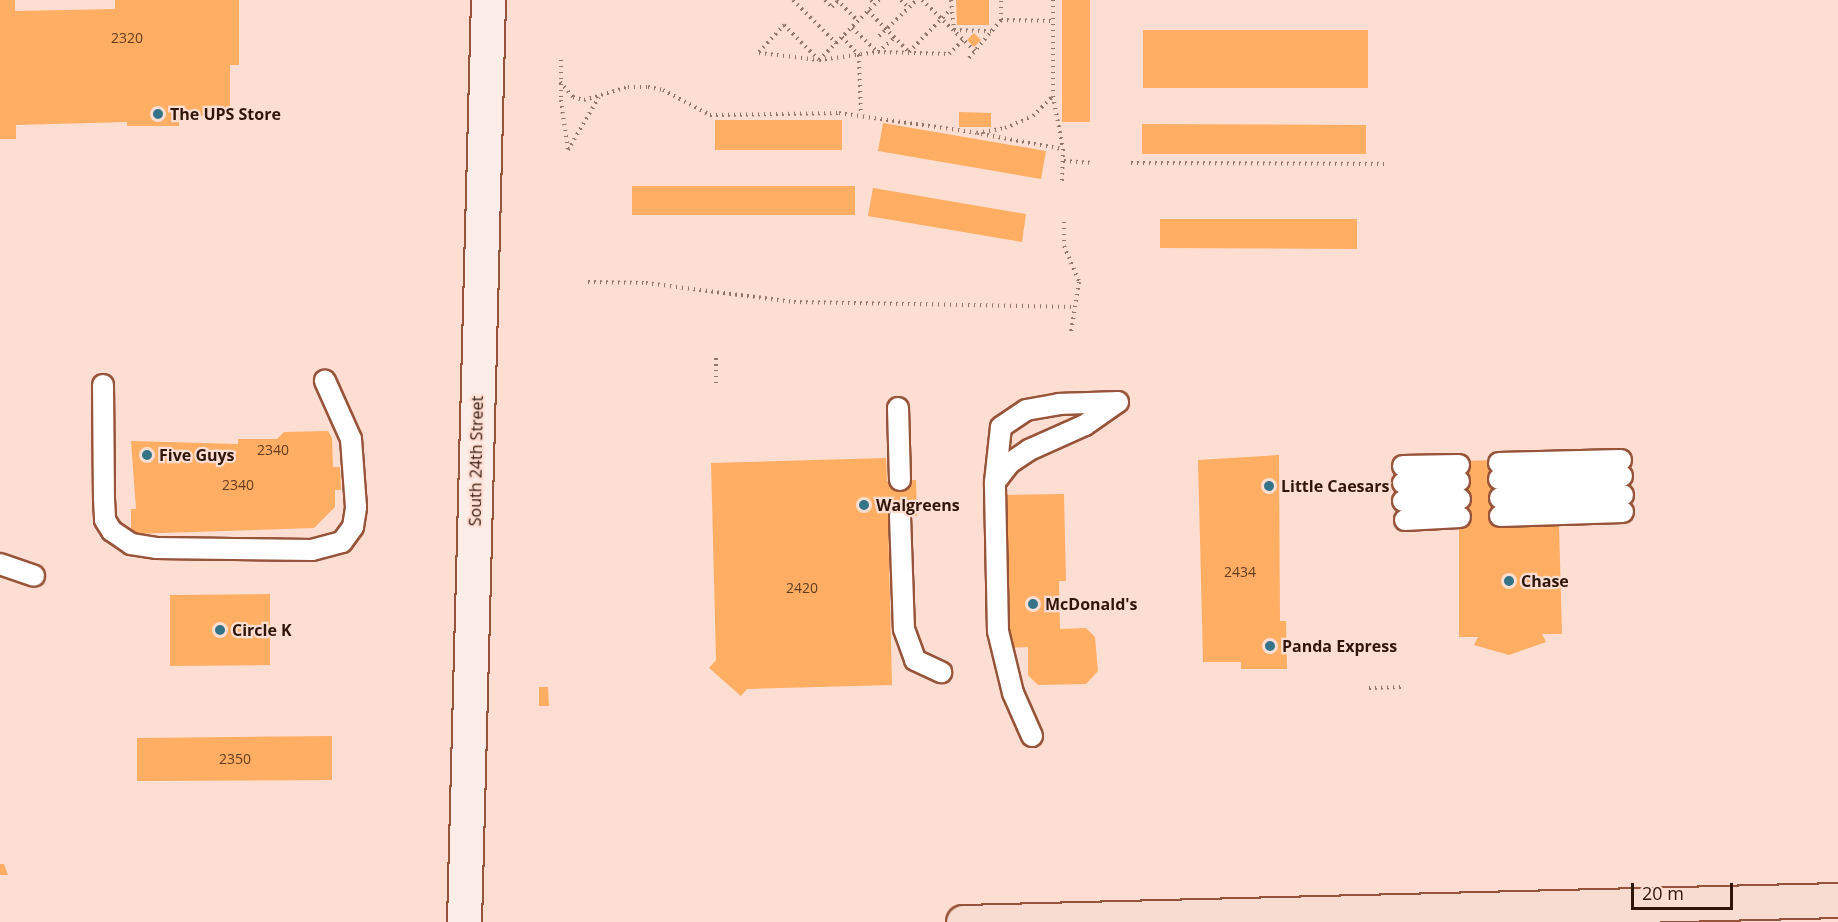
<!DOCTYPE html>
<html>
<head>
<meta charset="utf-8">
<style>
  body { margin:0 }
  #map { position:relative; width:1838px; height:922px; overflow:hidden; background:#feded2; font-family:"Open Sans",sans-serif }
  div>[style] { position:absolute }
  .building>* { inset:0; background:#ffae64 }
  .path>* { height:4px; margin-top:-2px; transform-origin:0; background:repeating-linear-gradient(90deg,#93766a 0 1.5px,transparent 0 6px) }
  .roads { filter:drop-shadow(2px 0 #98543a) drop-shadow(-2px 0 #98543a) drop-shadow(0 2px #98543a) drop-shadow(0 -2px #98543a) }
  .service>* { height:20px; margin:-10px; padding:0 10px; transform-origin:10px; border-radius:10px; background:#fff }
  .secondary>* { height:33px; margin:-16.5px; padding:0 16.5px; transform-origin:16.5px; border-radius:16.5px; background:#fcede8 }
  .primary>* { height:33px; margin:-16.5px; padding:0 16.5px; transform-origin:16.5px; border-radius:16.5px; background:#f8dcd1 }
  .dots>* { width:16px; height:16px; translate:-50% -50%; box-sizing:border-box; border:3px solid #feded2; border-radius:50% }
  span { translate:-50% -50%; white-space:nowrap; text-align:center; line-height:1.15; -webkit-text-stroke:4.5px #feded2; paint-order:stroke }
  .number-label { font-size:14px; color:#643b20 }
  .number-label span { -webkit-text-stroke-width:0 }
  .poi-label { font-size:16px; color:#301509; font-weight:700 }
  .left { translate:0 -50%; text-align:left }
  .street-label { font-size:16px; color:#301509 }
  .scale { position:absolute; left:1631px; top:883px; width:102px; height:27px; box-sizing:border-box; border:3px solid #301509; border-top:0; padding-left:8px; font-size:18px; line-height:21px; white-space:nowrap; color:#301509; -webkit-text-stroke:4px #feded2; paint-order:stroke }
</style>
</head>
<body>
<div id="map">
  <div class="building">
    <i style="clip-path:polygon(0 0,15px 0,15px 11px,115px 9px,115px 0,239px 0,239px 65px,230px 65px,230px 116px,179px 116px,179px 126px,127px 126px,127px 122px,16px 125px,16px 139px,0 139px)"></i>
    <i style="clip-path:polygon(956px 0,989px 0,989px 25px,957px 25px)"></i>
    <i style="clip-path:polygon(1062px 0,1090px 0,1090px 122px,1062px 122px)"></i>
    <i style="clip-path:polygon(1143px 30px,1368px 30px,1368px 88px,1143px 88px)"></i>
    <i style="clip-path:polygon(974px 33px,981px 40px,974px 47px,967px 40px)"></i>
    <i style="clip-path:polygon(959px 112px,991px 113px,991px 127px,959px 127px)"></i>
    <i style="clip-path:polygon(715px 120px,842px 120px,842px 150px,715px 150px)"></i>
    <i style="clip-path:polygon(883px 123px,1046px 151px,1041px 179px,878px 151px)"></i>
    <i style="clip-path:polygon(1142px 124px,1366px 125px,1366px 154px,1142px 154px)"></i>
    <i style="clip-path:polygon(632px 186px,855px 186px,855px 215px,632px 215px)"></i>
    <i style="clip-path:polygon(873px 188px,1026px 214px,1022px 242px,868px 216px)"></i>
    <i style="clip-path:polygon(1160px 219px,1357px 219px,1357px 249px,1160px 248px)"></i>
    <i style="clip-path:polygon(328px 431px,332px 438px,333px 467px,340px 467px,341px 490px,335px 490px,335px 507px,314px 528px,131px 534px,131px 509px,136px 509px,131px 441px,238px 444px,238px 439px,277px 439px,284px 432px)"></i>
    <i style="clip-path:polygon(1279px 455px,1280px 621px,1286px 621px,1287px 669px,1241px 669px,1241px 662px,1203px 662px,1198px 460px)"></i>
    <i style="clip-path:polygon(886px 458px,887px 481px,916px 480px,917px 516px,888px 517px,892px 685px,747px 689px,741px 696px,709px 668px,716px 660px,711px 463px)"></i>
    <i style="clip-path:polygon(1499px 460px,1500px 526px,1559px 525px,1562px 634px,1542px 634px,1546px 642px,1509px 655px,1474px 645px,1478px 637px,1459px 637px,1459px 461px)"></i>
    <i style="clip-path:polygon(1064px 494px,1066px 581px,1059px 581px,1060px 629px,1086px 628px,1095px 637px,1098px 671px,1086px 684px,1038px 685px,1028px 675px,1028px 647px,1006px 648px,1003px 495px)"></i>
    <i style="clip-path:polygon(270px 594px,270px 665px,170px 666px,170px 595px)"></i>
    <i style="clip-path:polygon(539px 687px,548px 687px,549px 706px,539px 706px)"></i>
    <i style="clip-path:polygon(332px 736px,332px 780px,137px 781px,137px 738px)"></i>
    <i style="clip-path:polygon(0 864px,4px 864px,8px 875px,0 875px)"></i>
  </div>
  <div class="path">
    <i style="left:793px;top:0;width:61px;rotate:45deg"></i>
    <i style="left:825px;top:0;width:10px;rotate:45deg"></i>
    <i style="left:832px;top:7px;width:8px;rotate:-45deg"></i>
    <i style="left:837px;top:0;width:30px;rotate:45deg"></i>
    <i style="left:871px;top:0;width:6px;rotate:45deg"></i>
    <i style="left:901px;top:0;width:11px;rotate:45deg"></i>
    <i style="left:922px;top:0;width:74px;rotate:43.9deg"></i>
    <i style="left:951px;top:0;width:30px;rotate:84deg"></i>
    <i style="left:954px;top:30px;width:37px;rotate:2deg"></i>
    <i style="left:1053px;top:0;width:96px;rotate:90deg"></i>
    <i style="left:1053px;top:96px;width:54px;rotate:79.3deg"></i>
    <i style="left:1063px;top:149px;width:32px;rotate:92deg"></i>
    <i style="left:868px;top:11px;width:58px;rotate:45deg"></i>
    <i style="left:909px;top:52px;width:60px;rotate:-45.7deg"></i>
    <i style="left:1001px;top:20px;width:20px;rotate:-90deg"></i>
    <i style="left:852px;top:28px;width:35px;rotate:43deg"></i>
    <i style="left:878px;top:52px;width:21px;rotate:-41deg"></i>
    <i style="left:879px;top:36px;width:52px;rotate:-43.5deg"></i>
    <i style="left:842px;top:37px;width:25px;rotate:47deg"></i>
    <i style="left:859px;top:55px;width:60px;rotate:88.1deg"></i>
    <i style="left:759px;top:52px;width:37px;rotate:-47deg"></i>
    <i style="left:784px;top:25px;width:49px;rotate:45deg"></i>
    <i style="left:819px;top:60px;width:85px;rotate:-45deg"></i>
    <i style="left:759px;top:53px;width:60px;rotate:6.7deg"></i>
    <i style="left:819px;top:60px;width:60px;rotate:-7.7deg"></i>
    <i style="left:878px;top:52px;width:71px;rotate:1.6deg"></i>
    <i style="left:949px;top:54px;width:20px;rotate:-45deg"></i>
    <i style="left:969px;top:58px;width:50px;rotate:-49.9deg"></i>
    <i style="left:1001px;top:20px;width:52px;rotate:1.1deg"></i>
    <i style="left:561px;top:60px;width:40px;rotate:90deg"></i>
    <i style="left:561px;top:100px;width:51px;rotate:82.2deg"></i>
    <i style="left:560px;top:82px;width:20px;rotate:49deg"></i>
    <i style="left:573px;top:97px;width:11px;rotate:15deg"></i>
    <i style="left:584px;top:100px;width:46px;rotate:-16.5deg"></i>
    <i style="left:628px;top:87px;width:20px"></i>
    <i style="left:648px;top:87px;width:15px;rotate:11deg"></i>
    <i style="left:663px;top:90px;width:53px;rotate:28deg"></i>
    <i style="left:710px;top:115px;width:129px;rotate:-0.9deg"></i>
    <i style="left:839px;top:113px;width:139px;rotate:8.2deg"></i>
    <i style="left:977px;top:133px;width:28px;rotate:-10deg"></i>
    <i style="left:1005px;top:128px;width:30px;rotate:-23deg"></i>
    <i style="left:1033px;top:116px;width:28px;rotate:-45deg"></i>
    <i style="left:981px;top:134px;width:83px;rotate:10.4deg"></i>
    <i style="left:568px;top:150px;width:61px;rotate:-59.7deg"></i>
    <i style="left:1064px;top:161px;width:26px;rotate:4deg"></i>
    <i style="left:1131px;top:163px;width:253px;rotate:0.2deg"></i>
    <i style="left:1064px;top:222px;width:24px;rotate:90deg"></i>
    <i style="left:1064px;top:246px;width:39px;rotate:67deg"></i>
    <i style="left:1079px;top:282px;width:51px;rotate:99.1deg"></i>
    <i style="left:588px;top:282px;width:58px;rotate:1deg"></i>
    <i style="left:646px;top:283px;width:149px;rotate:7.3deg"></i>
    <i style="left:794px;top:302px;width:282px;rotate:1deg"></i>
    <i style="left:716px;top:358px;width:27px;rotate:90deg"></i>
    <i style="left:1369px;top:688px;width:32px;rotate:-2deg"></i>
  </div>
  <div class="roads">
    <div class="service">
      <i style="left:103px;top:385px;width:114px;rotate:89.5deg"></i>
      <i style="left:104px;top:499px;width:21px;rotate:87deg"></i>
      <i style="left:105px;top:520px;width:13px;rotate:58deg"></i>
      <i style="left:112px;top:531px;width:23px;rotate:34deg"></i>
      <i style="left:131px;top:544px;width:25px;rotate:9deg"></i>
      <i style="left:156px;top:548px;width:156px;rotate:0.7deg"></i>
      <i style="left:312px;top:550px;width:31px;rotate:-15deg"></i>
      <i style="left:342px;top:542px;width:19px;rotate:-54deg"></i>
      <i style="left:353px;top:527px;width:20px;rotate:-81deg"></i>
      <i style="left:356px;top:507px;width:68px;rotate:-94.2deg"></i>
      <i style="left:351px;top:439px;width:64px;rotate:-114.1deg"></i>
      <i style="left:898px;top:408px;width:72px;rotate:88.4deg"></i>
      <i style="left:1499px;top:463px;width:122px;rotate:-1.4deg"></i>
      <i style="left:1403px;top:466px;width:56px;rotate:-1deg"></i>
      <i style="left:1499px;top:479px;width:123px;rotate:-1.4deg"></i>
      <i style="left:995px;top:482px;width:24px;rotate:-52deg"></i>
      <i style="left:1010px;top:463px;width:23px;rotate:-34deg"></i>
      <i style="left:1029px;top:450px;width:61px;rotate:-24.1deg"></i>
      <i style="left:1085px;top:425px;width:40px;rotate:-34.9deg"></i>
      <i style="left:1403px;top:483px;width:56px;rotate:-2deg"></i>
      <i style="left:1500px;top:498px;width:123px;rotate:-1.4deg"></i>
      <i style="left:1403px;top:501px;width:57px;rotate:-2deg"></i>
      <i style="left:900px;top:516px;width:113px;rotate:88deg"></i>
      <i style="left:904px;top:629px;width:33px;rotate:70deg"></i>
      <i style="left:915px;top:660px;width:29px;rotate:25deg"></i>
      <i style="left:1500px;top:516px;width:123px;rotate:-1.9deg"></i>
      <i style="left:1405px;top:520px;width:55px;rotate:-3.1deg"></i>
      <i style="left:0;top:564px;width:36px;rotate:19deg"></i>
      <i style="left:1032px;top:736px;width:47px;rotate:-113.8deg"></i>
      <i style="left:1013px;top:693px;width:64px;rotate:-103.6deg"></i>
      <i style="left:998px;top:631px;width:149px;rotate:-91.2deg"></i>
      <i style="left:995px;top:482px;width:55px;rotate:-83.8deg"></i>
      <i style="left:1001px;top:427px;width:30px;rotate:-34deg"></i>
      <i style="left:1026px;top:410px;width:34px;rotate:-10deg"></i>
      <i style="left:1059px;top:404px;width:59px;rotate:-1.9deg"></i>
    </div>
    <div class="secondary">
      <i style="left:464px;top:922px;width:922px;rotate:-88.51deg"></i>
    </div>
    <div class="primary">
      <i style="left:963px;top:922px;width:875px;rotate:-1.44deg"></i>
    </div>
  </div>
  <div class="dots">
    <i style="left:158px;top:114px;background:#347388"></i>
    <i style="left:147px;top:455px;background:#347388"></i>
    <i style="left:1269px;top:486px;background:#347388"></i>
    <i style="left:864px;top:505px;background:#347388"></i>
    <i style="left:1509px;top:581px;background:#347388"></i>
    <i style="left:1033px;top:604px;background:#347388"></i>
    <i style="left:220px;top:630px;background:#347388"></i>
    <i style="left:1270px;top:646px;background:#347388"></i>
  </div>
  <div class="number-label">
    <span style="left:127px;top:38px">2320</span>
    <span style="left:273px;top:450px">2340</span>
    <span style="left:238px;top:485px">2340</span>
    <span style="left:1240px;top:572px">2434</span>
    <span style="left:802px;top:588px">2420</span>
    <span style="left:235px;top:759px">2350</span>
  </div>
  <div class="poi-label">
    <span class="left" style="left:170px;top:114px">The UPS Store</span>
    <span class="left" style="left:159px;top:455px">Five Guys</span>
    <span class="left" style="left:1281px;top:486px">Little Caesars</span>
    <span class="left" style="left:876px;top:505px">Walgreens</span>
    <span class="left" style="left:1521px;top:581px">Chase</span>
    <span class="left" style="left:1045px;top:604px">McDonald's</span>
    <span class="left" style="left:232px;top:630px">Circle K</span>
    <span class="left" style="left:1282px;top:646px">Panda Express</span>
  </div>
  <div class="street-label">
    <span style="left:476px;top:461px;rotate:-89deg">South 24th Street</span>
  </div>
  <div class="scale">20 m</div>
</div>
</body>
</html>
